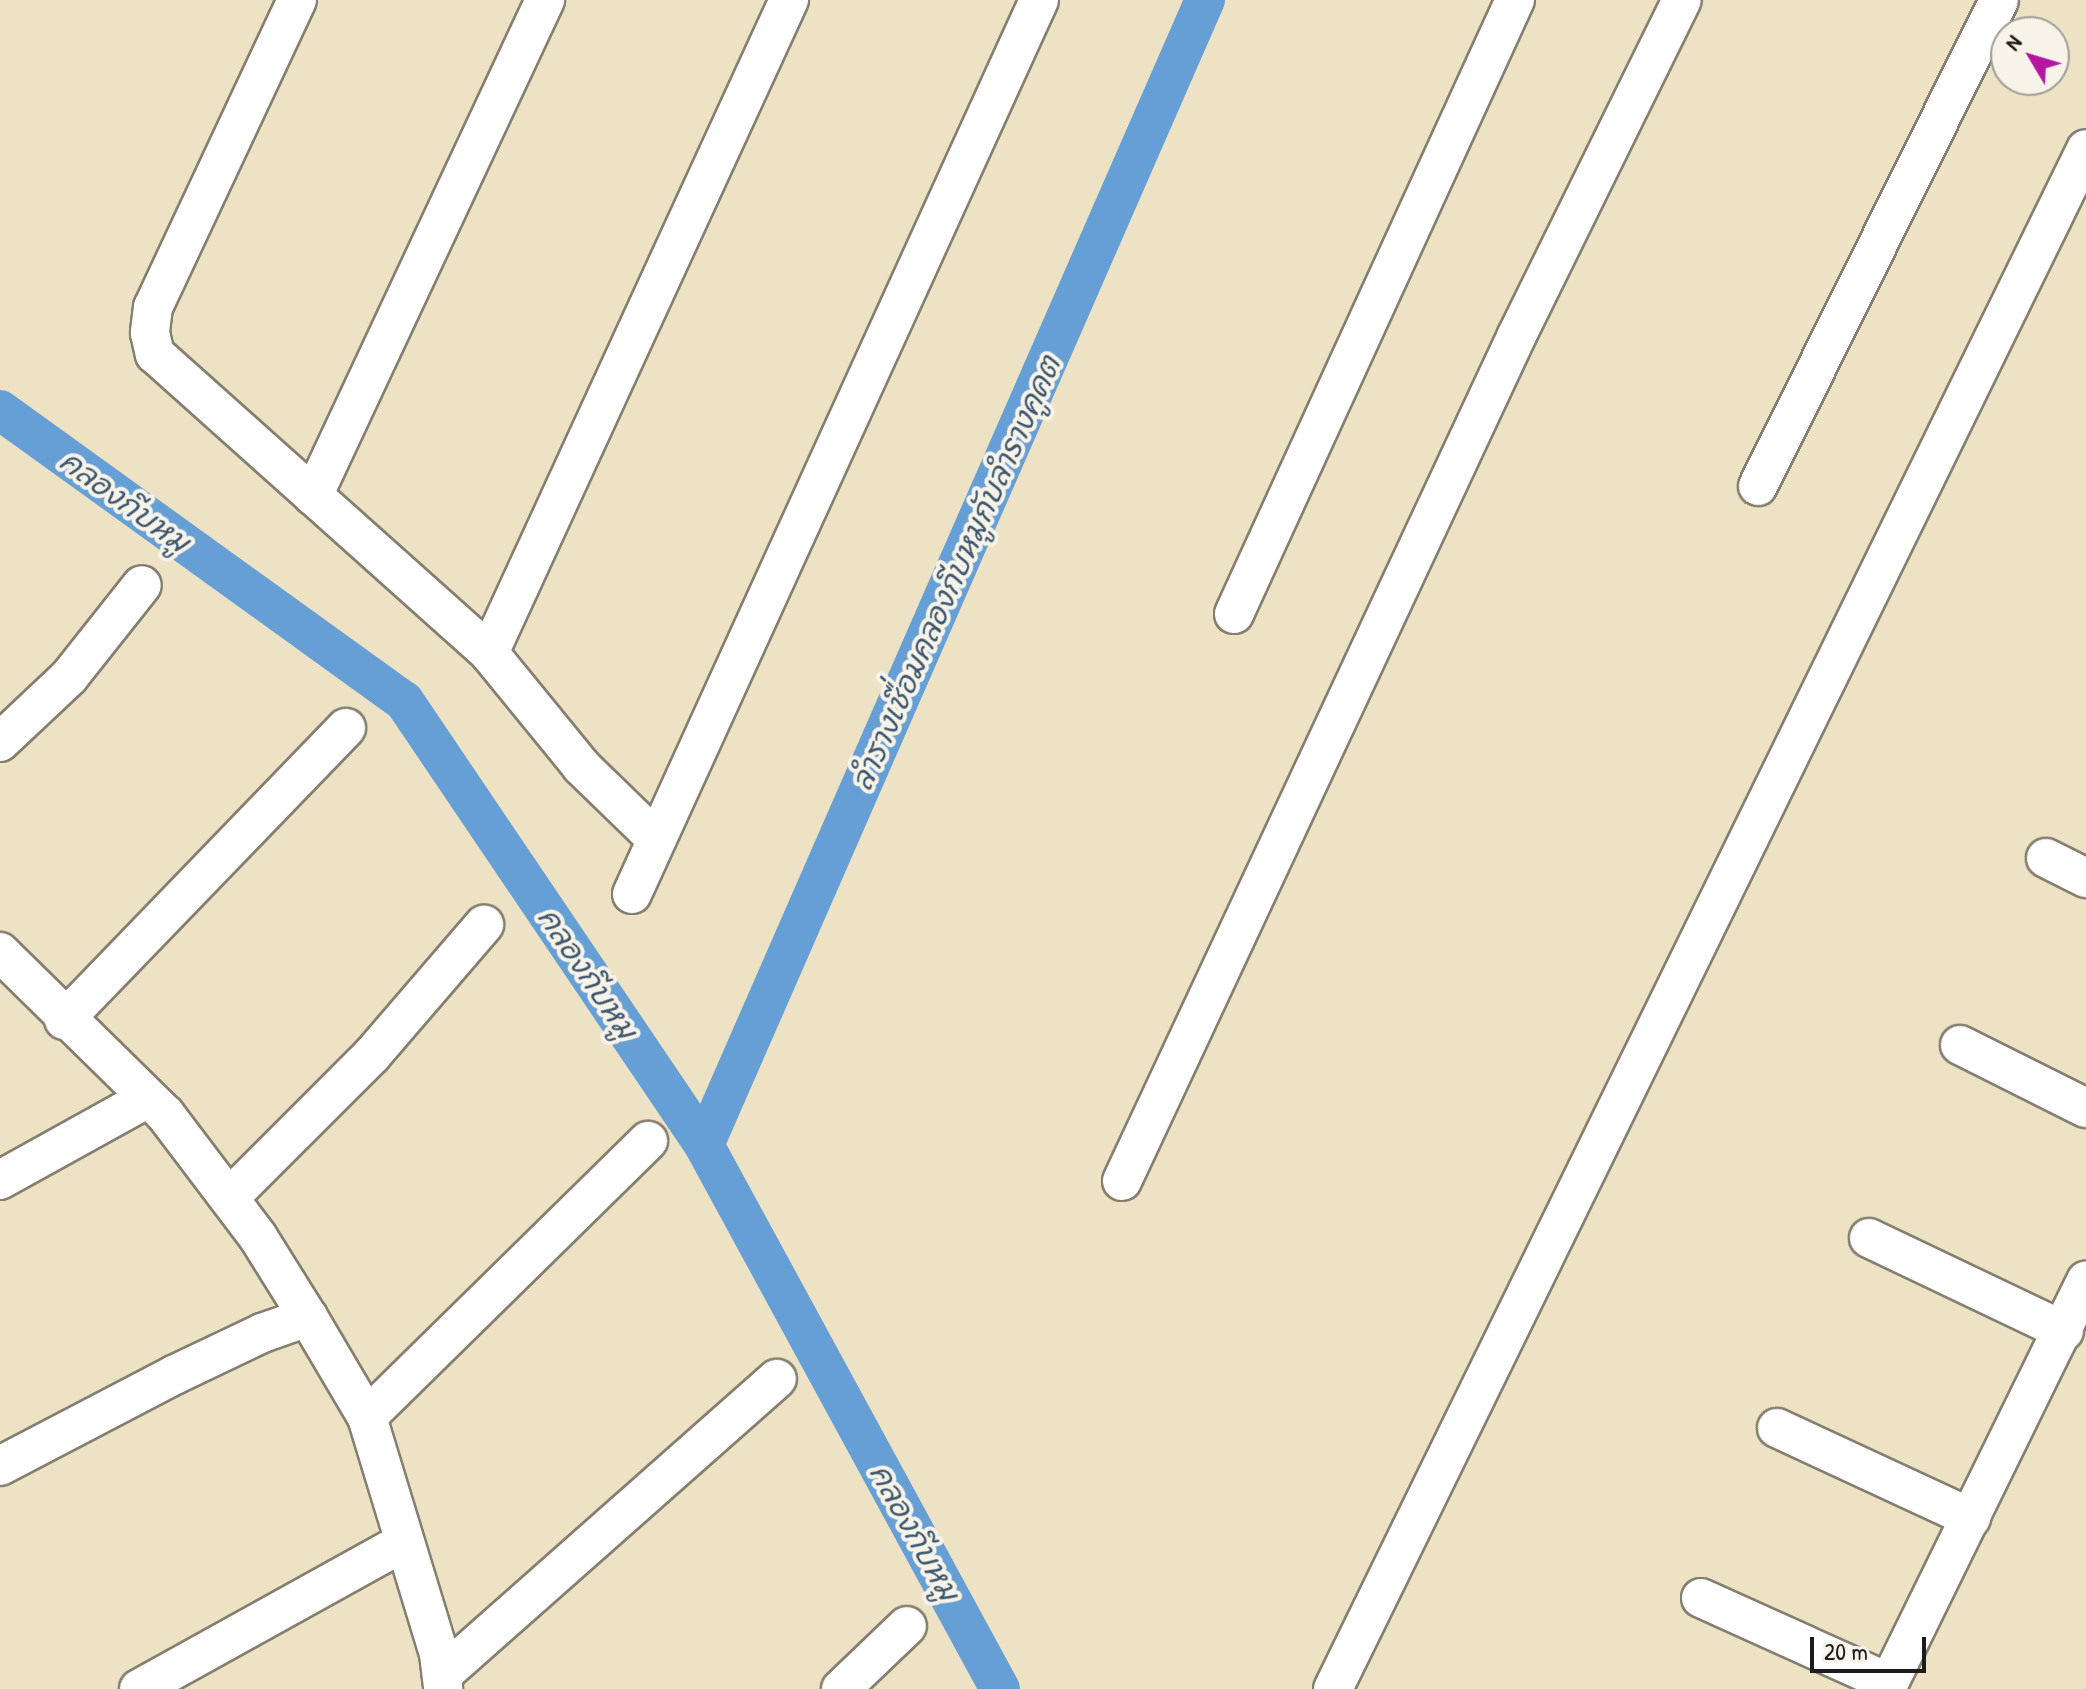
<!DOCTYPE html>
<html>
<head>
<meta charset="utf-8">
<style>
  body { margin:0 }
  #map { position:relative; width:2086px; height:1689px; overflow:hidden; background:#ede2c3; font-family:"Patrick Hand","Playpen Sans Thai",sans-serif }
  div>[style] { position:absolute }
  .canal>* { height:40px; margin:-20px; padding:0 20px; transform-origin:20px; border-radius:20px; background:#669fd5 }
  .roads { filter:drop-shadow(2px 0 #847f70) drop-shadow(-2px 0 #847f70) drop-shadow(0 2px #847f70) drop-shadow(0 -2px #847f70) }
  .minor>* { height:38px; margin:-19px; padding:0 19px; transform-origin:19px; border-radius:19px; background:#fff }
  span { translate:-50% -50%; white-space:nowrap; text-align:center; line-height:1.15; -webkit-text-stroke:8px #f7f3e8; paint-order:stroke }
  .water-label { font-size:30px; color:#3d576f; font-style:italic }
  .north { position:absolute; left:1990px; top:16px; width:80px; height:80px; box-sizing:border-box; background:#f7f3e8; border:2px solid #9f9d96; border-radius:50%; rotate:308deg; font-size:22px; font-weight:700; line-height:32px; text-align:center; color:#1c1c1c }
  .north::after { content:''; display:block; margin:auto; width:28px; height:36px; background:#b5179e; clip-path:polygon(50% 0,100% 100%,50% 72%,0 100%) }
  .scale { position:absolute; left:1810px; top:1637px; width:116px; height:36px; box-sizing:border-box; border:4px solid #1c1c1c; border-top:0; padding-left:10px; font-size:24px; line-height:28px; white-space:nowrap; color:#1c1c1c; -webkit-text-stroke:6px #f7f3e8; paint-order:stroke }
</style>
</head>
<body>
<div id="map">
  <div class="canal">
    <i style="left:0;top:410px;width:498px;rotate:35.8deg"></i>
    <i style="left:404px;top:701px;width:536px;rotate:55.95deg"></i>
    <i style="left:704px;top:1145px;width:619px;rotate:61.45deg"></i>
    <i style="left:704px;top:1145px;width:1250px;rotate:-66.37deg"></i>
  </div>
  <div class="roads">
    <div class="minor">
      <i style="left:297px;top:0;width:339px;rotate:115.1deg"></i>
      <i style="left:153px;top:307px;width:26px;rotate:97deg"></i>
      <i style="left:150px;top:333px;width:22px;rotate:77deg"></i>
      <i style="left:155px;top:354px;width:448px;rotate:41.8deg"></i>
      <i style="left:489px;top:653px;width:146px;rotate:50.8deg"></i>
      <i style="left:581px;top:766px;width:105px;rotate:44.2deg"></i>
      <i style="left:1758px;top:486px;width:542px;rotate:-63.62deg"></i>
      <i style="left:313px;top:496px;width:548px;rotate:-64.93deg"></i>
      <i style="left:1234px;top:614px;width:675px;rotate:-65.41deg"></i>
      <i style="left:489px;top:653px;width:719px;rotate:-65.33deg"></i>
      <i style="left:0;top:742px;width:95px;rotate:-43.3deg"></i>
      <i style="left:69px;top:677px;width:117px;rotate:-51.6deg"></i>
      <i style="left:2046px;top:858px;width:45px;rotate:26.6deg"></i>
      <i style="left:632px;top:894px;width:982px;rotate:-65.52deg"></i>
      <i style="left:0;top:952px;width:231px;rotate:44.5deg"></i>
      <i style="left:165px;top:1114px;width:154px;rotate:52.9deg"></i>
      <i style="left:258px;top:1237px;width:94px;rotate:58deg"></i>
      <i style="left:308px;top:1317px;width:116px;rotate:59.5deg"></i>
      <i style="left:367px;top:1417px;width:248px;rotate:73.1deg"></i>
      <i style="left:439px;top:1654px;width:35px;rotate:83deg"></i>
      <i style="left:64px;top:1020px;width:406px;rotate:-46deg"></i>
      <i style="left:1960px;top:1045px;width:141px;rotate:26.6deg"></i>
      <i style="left:0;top:1180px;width:169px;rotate:-29deg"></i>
      <i style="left:1122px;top:1181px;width:934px;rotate:-64.97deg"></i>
      <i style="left:1517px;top:335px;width:373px;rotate:-63.8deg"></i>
      <i style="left:229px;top:1198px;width:202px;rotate:-45deg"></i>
      <i style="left:372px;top:1055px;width:172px;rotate:-49.3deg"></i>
      <i style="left:1869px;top:1238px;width:216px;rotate:25.5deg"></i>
      <i style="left:367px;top:1417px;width:394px;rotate:-44.5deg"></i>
      <i style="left:1777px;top:1428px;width:214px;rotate:24.9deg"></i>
      <i style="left:0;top:1466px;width:196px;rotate:-27.6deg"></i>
      <i style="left:174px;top:1375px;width:98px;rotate:-25.5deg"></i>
      <i style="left:262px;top:1333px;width:49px;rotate:-19.2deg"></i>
      <i style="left:1701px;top:1598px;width:206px;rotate:24.3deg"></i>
      <i style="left:442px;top:1675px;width:447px;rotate:-41.5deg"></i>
      <i style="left:139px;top:1689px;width:303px;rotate:-29deg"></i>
      <i style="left:841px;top:1689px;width:91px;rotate:-43.7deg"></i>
      <i style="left:1333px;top:1689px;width:1714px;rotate:-63.94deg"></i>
      <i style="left:1886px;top:1689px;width:455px;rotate:-63.9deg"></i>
    </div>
  </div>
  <div class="water-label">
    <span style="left:125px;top:501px;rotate:36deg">คลองกีบหมู</span>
    <span style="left:955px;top:573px;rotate:-66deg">ลำรางเชื่อมคลองกีบหมูกับลำรางคูคต</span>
    <span style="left:588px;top:973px;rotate:56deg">คลองกีบหมู</span>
    <span style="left:915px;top:1532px;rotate:61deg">คลองกีบหมู</span>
  </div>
  <div class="north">N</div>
  <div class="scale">20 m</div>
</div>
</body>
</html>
